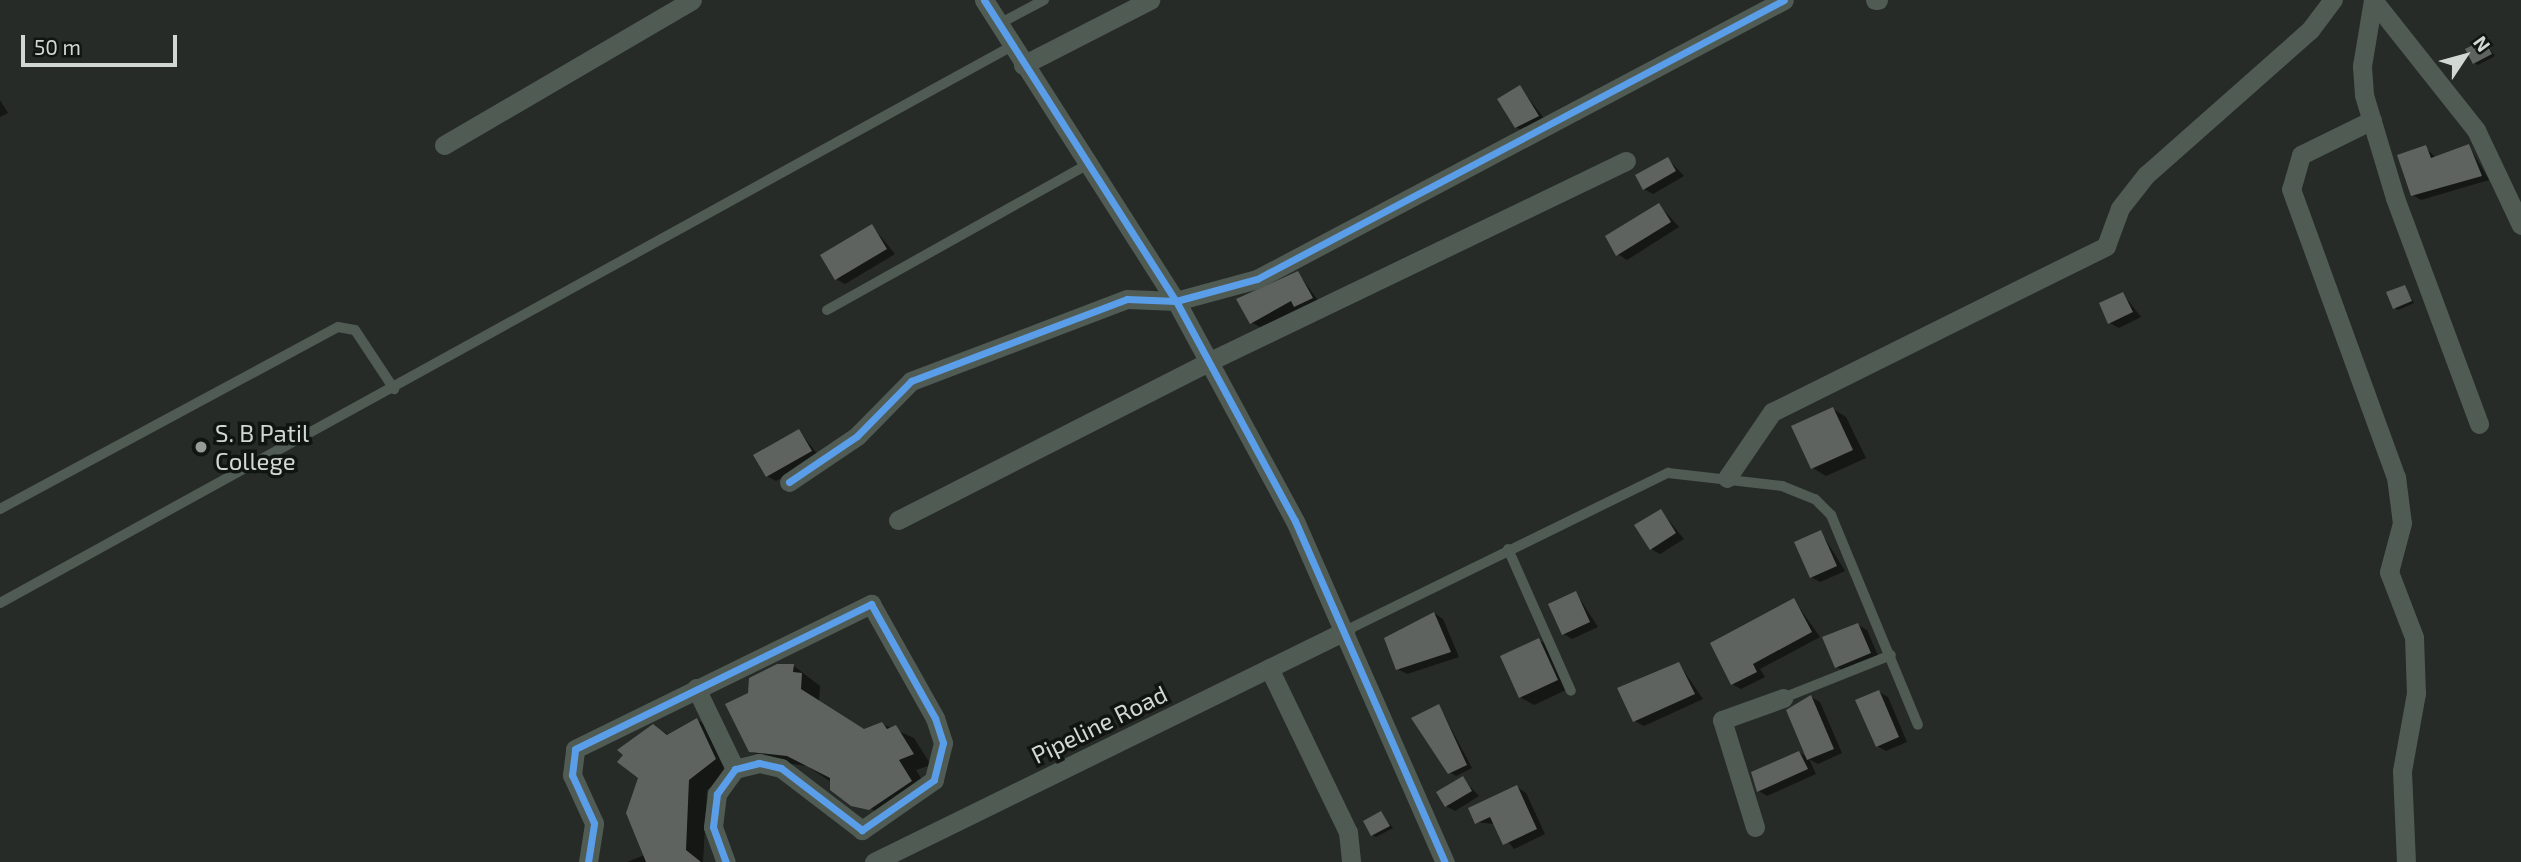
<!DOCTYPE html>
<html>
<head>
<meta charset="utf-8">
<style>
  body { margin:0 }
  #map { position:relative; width:2521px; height:862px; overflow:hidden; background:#262b27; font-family:"Exo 2",sans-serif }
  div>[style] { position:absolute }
  .shadow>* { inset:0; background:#0007 }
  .building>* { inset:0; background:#5f6360 }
  .service>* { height:10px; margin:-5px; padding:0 5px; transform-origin:5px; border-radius:5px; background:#505b54 }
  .minor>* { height:19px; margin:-9.5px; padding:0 9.5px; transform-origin:9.5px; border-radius:9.5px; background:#505b54 }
  .cycleway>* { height:7px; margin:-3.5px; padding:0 3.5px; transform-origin:3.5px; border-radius:3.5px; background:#5a9eea }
  .dots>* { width:19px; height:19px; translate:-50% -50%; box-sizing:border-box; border:4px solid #101511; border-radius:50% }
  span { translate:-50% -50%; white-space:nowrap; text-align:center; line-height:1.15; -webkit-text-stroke:7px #101511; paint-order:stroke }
  .poi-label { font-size:24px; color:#d1d8d3 }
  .left { translate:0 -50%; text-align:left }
  .street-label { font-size:24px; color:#d1d8d3 }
  .north { position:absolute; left:2430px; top:21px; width:70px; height:70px; -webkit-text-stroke:5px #101511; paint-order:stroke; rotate:54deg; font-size:19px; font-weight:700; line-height:28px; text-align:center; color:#d1d8d3 }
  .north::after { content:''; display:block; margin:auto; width:24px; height:32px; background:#d1d8d3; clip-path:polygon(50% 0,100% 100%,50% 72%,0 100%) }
  .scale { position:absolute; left:21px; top:35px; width:156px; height:32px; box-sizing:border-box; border:4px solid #d1d8d3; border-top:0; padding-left:9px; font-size:21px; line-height:24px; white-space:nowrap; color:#d1d8d3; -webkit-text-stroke:5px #101511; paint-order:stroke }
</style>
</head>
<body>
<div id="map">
  <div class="shadow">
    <i style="clip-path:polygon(2484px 41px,2495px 56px,2478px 65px,2474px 63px)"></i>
    <i style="clip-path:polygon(1520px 87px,1546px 121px,1525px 132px,1516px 127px)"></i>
    <i style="clip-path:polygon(0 100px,8px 113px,0 117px)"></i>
    <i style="clip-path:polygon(2469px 146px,2489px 180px,2421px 200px,2413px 195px,2425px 147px,2436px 158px)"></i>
    <i style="clip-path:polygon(1668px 159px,1684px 176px,1653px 194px,1644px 189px)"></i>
    <i style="clip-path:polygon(1659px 205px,1679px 227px,1627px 260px,1618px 254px)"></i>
    <i style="clip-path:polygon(872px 226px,895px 254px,845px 284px,836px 279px)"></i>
    <i style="clip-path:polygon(1298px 273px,1320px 303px,1260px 327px,1251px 322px)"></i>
    <i style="clip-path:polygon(2405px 287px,2414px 303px,2398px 310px,2394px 307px)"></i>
    <i style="clip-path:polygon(2123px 294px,2141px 317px,2119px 328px,2110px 323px)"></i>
    <i style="clip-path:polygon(1833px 409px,1846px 417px,1866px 458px,1826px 476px,1813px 468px)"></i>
    <i style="clip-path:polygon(799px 431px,819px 456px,776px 481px,767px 476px)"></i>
    <i style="clip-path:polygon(1661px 511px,1684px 539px,1660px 554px,1651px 549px)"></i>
    <i style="clip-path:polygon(1821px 532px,1845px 571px,1820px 582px,1811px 577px)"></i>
    <i style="clip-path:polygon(1576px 593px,1598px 627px,1572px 639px,1564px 634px)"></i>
    <i style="clip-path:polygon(1794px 600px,1820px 637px,1760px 669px,1765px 677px,1741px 689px,1732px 684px)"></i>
    <i style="clip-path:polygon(1434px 613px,1443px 619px,1459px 657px,1407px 674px,1398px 669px)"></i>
    <i style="clip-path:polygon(1858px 625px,1867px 630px,1879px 658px,1845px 672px,1837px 667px)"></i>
    <i style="clip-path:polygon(1539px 640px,1552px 648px,1570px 688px,1534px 705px,1520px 697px)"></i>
    <i style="clip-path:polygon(1679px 664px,1703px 699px,1644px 726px,1635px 721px)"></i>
    <i style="clip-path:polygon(794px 666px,820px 686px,819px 701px,865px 731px,882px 724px,914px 738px,931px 765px,916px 770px,929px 791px,878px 813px,807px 766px,769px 761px,750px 751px,750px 694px)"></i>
    <i style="clip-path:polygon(1879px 692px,1888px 697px,1907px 742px,1886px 751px,1877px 746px)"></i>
    <i style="clip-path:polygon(1811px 697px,1820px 702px,1842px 753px,1818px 764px,1809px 759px,1816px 774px,1767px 796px,1759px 791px,1799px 752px,1808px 758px)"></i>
    <i style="clip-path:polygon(1439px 706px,1472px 768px,1456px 776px,1449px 772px)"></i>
    <i style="clip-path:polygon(697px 720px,715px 730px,734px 769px,707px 790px,703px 862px,627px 862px,645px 855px,653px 726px,669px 735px)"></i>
    <i style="clip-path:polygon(1463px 779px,1479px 796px,1455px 811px,1446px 806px)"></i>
    <i style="clip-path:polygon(1517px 787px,1526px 793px,1545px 834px,1514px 849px,1494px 824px,1476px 822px)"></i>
    <i style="clip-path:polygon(1381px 813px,1393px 828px,1376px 837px,1372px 835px)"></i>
  </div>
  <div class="building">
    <i style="clip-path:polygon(2484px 39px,2492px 54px,2473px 64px,2465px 49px)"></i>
    <i style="clip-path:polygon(1520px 85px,1539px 116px,1515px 128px,1497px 99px)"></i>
    <i style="clip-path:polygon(2469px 144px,2482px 176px,2411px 196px,2397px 155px,2426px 145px,2431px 158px)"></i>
    <i style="clip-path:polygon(1668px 157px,1676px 171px,1643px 190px,1635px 175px)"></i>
    <i style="clip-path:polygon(1659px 203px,1671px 222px,1616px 256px,1605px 236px)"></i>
    <i style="clip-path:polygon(872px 224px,887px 249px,835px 280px,820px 255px)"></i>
    <i style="clip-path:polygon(1298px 271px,1313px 298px,1294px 307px,1291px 301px,1250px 324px,1236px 299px)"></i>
    <i style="clip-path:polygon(2405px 285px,2412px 301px,2393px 309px,2386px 292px)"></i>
    <i style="clip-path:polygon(2123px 292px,2133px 312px,2108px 324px,2099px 303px)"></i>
    <i style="clip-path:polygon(1833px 407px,1853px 450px,1811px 469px,1791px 426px)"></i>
    <i style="clip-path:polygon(799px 429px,812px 451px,766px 477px,753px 455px)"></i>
    <i style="clip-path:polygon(1661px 509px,1676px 533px,1650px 550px,1634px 525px)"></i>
    <i style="clip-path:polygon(1821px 530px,1837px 566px,1810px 578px,1794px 542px)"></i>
    <i style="clip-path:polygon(1576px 591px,1590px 622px,1562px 635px,1548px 604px)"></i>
    <i style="clip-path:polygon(1794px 598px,1812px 632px,1753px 664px,1757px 672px,1731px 685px,1710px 643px)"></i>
    <i style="clip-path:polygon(1434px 612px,1451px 652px,1396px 670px,1384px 638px)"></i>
    <i style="clip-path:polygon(1858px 623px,1871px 653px,1835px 668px,1822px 637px)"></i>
    <i style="clip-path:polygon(1539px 638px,1558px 680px,1519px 698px,1500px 656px)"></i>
    <i style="clip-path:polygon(1679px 662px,1695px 694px,1633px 722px,1617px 688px)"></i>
    <i style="clip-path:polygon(777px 664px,794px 664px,793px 672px,802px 673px,801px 689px,864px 729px,882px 722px,887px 729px,896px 725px,914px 754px,899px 760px,912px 781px,869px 810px,851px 806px,830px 790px,830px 778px,787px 756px,749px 752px,725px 704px,748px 693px,749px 678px)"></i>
    <i style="clip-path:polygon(1879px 690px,1899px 737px,1876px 747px,1855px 700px)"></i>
    <i style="clip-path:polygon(1811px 695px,1834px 749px,1807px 760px,1786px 710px)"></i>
    <i style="clip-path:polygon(1439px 704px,1467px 765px,1448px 774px,1411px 718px)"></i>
    <i style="clip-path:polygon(697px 718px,716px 759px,689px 780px,686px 850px,701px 862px,646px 862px,626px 813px,638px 778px,617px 762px,623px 755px,617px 750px,653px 724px,667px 735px)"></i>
    <i style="clip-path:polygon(1799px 751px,1808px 769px,1757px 792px,1751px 772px)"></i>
    <i style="clip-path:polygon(1463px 776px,1472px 791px,1445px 807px,1436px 792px)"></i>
    <i style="clip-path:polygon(1517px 785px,1537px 829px,1503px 845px,1490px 817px,1475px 824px,1468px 808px)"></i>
    <i style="clip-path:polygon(1381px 811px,1390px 826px,1371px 836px,1363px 821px)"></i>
  </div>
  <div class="service">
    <i style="left:999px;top:24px;width:51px;rotate:-28.1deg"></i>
    <i style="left:827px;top:310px;width:295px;rotate:-29.2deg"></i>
    <i style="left:0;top:509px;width:384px;rotate:-28.3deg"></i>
    <i style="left:338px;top:327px;width:17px;rotate:10deg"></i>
    <i style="left:355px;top:330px;width:71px;rotate:56.5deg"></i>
    <i style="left:1508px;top:549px;width:155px;rotate:66.1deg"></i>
    <i style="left:0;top:603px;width:1155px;rotate:-28.83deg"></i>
    <i style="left:1345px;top:631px;width:360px;rotate:-26.1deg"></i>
    <i style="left:1668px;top:473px;width:115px;rotate:6.5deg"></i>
    <i style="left:1782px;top:486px;width:35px;rotate:22deg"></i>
    <i style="left:1815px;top:499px;width:23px;rotate:45deg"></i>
    <i style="left:1831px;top:515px;width:227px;rotate:67.5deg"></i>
    <i style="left:1783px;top:698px;width:116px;rotate:-21.7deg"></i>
  </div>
  <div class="minor">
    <i style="left:984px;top:0;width:357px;rotate:57.5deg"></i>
    <i style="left:1176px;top:301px;width:250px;rotate:61.6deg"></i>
    <i style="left:1295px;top:521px;width:373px;rotate:66.3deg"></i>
    <i style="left:1875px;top:0;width:3px"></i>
    <i style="left:2373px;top:0;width:67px;rotate:99.5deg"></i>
    <i style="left:2362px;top:66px;width:29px;rotate:86deg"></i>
    <i style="left:2364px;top:95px;width:108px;rotate:73.2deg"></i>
    <i style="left:2395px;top:198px;width:241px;rotate:69.6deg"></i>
    <i style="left:2373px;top:0;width:166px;rotate:51.6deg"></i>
    <i style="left:2476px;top:130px;width:105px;rotate:64.7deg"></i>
    <i style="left:1023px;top:65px;width:143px;rotate:-27.1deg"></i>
    <i style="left:2372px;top:120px;width:79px;rotate:153.8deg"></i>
    <i style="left:2301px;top:155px;width:35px;rotate:106deg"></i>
    <i style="left:2291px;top:189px;width:307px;rotate:70deg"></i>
    <i style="left:2396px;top:477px;width:46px;rotate:82.6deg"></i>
    <i style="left:2402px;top:523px;width:51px;rotate:104.9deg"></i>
    <i style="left:2389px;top:572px;width:70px;rotate:69deg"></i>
    <i style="left:2414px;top:637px;width:56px;rotate:88deg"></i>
    <i style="left:2416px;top:693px;width:79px;rotate:100.2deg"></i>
    <i style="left:2402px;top:771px;width:91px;rotate:87.5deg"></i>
    <i style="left:444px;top:145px;width:287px;rotate:-30.3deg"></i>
    <i style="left:1727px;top:478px;width:80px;rotate:-55.7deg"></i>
    <i style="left:1772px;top:412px;width:373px;rotate:-26.4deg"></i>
    <i style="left:2106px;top:246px;width:40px;rotate:-69.8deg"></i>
    <i style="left:2120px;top:208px;width:42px;rotate:-51.8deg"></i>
    <i style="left:2146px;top:175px;width:219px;rotate:-41.5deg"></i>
    <i style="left:2310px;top:30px;width:38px;rotate:-53deg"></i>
    <i style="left:789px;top:482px;width:82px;rotate:-34.1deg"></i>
    <i style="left:857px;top:436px;width:77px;rotate:-45.5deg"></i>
    <i style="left:911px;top:381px;width:231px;rotate:-20.8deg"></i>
    <i style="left:1127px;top:299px;width:49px;rotate:2.3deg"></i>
    <i style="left:1176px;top:301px;width:84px;rotate:-15.2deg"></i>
    <i style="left:1257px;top:279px;width:596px;rotate:-27.9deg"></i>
    <i style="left:898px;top:520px;width:346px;rotate:-27deg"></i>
    <i style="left:1206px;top:363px;width:466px;rotate:-25.7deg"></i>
    <i style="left:1269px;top:668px;width:182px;rotate:64.3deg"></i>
    <i style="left:1348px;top:832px;width:30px;rotate:84deg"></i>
    <i style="left:696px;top:688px;width:90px;rotate:64.3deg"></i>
    <i style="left:1755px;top:827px;width:112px;rotate:-107.1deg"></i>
    <i style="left:1722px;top:720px;width:65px;rotate:-19.8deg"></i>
    <i style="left:588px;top:862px;width:39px;rotate:-81deg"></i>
    <i style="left:594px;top:823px;width:53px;rotate:-114.6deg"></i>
    <i style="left:572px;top:775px;width:26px;rotate:-83deg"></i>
    <i style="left:575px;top:749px;width:330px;rotate:-26.1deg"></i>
    <i style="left:871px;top:604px;width:131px;rotate:60.7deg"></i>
    <i style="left:935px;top:718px;width:26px;rotate:72deg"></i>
    <i style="left:943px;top:743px;width:38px;rotate:104deg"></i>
    <i style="left:934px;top:780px;width:88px;rotate:145.2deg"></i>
    <i style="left:862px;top:830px;width:102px;rotate:-142.6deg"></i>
    <i style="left:781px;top:768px;width:23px;rotate:-167deg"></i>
    <i style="left:759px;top:763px;width:25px;rotate:166deg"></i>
    <i style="left:735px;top:769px;width:31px;rotate:126deg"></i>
    <i style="left:717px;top:794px;width:33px;rotate:97deg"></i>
    <i style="left:713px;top:827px;width:37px;rotate:70deg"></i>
    <i style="left:874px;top:862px;width:525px;rotate:-26.13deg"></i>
  </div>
  <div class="cycleway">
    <i style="left:984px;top:0;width:357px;rotate:57.5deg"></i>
    <i style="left:1176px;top:301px;width:250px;rotate:61.6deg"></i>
    <i style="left:1295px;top:521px;width:373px;rotate:66.3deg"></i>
    <i style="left:789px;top:482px;width:82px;rotate:-34.1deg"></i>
    <i style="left:857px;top:436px;width:77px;rotate:-45.5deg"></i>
    <i style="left:911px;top:381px;width:231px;rotate:-20.8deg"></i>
    <i style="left:1127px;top:299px;width:49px;rotate:2.3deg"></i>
    <i style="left:1176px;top:301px;width:84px;rotate:-15.2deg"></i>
    <i style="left:1257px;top:279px;width:596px;rotate:-27.9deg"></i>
    <i style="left:588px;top:862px;width:39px;rotate:-81deg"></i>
    <i style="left:594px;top:823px;width:53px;rotate:-114.6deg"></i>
    <i style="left:572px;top:775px;width:26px;rotate:-83deg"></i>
    <i style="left:575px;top:749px;width:330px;rotate:-26.1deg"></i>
    <i style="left:871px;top:604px;width:131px;rotate:60.7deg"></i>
    <i style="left:935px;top:718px;width:26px;rotate:72deg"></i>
    <i style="left:943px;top:743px;width:38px;rotate:104deg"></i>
    <i style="left:934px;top:780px;width:88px;rotate:145.2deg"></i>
    <i style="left:862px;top:830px;width:102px;rotate:-142.6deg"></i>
    <i style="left:781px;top:768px;width:23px;rotate:-167deg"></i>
    <i style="left:759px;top:763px;width:25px;rotate:166deg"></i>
    <i style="left:735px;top:769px;width:31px;rotate:126deg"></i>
    <i style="left:717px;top:794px;width:33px;rotate:97deg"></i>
    <i style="left:713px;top:827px;width:37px;rotate:70deg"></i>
  </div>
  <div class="dots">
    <i style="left:201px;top:447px;background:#959b97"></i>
  </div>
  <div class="poi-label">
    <span class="left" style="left:215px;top:447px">S. B Patil<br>College</span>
  </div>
  <div class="street-label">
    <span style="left:1099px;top:724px;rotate:-26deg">Pipeline Road</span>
  </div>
  <div class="north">N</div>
  <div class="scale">50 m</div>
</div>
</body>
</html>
